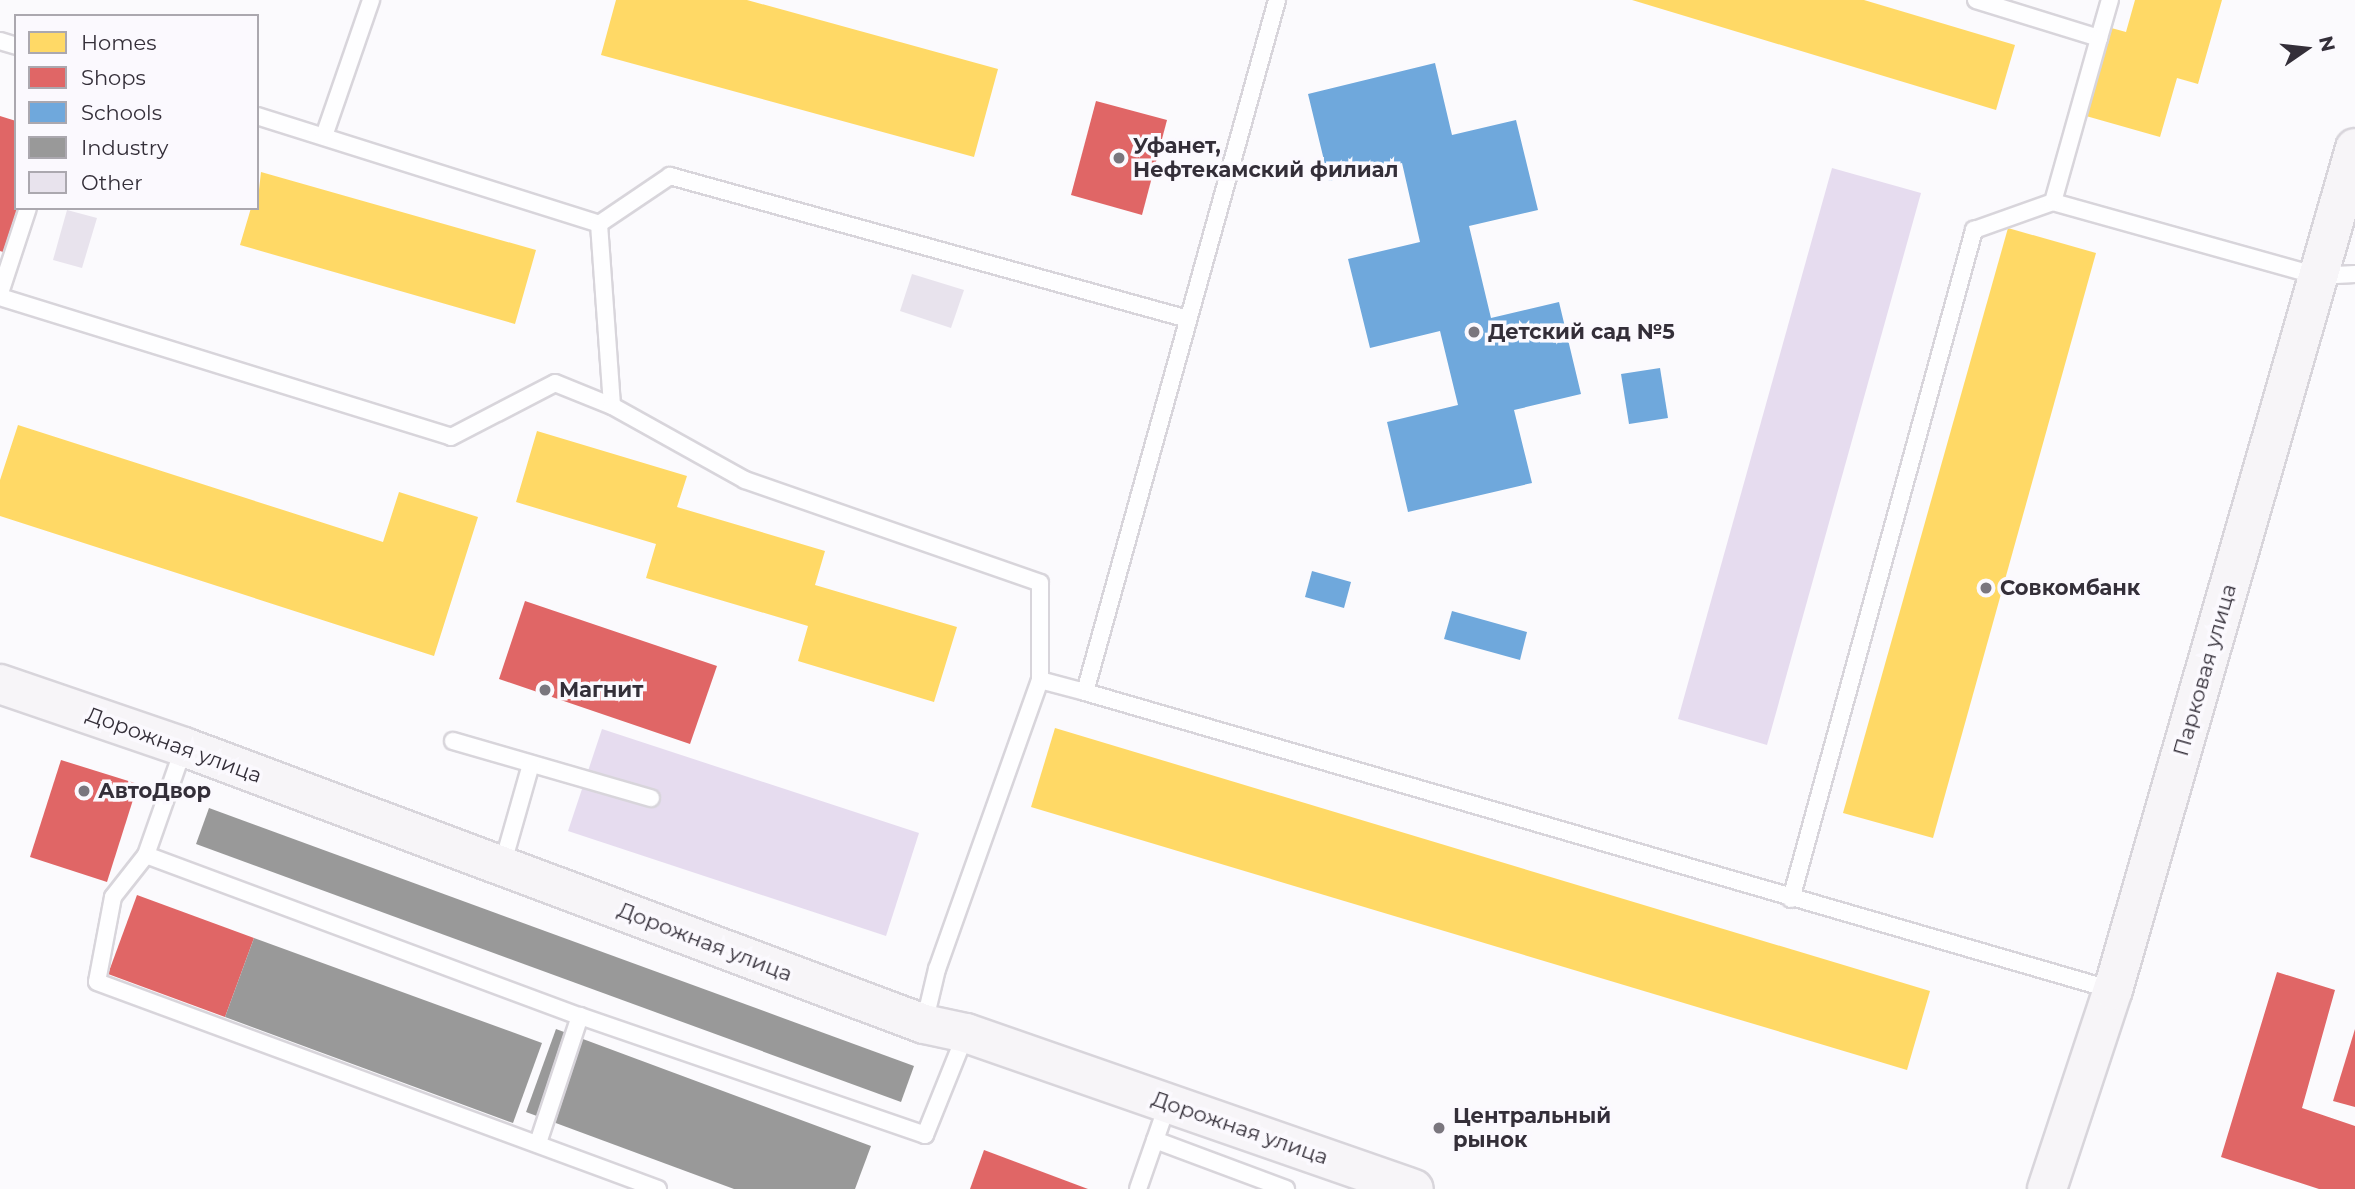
<!DOCTYPE html>
<html>
<head>
<meta charset="utf-8">
<style>
  body { margin:0 }
  #map { position:relative; width:2355px; height:1189px; overflow:hidden; background:#fbfafd; font-family:Montserrat,sans-serif }
  div>[style] { position:absolute }
  .green>* { inset:0; background:#e6dcef }
  .homes>* { inset:0; background:#ffd966 }
  .shops>* { inset:0; background:#e06666 }
  .schools>* { inset:0; background:#6fa8dc }
  .industry>* { inset:0; background:#999 }
  .building>* { inset:0; background:#e8e3ed }
  .roads { filter:drop-shadow(2px 0 #d8d5db) drop-shadow(-2px 0 #d8d5db) drop-shadow(0 2px #d8d5db) drop-shadow(0 -2px #d8d5db) }
  .service>* { height:16px; margin:-8px; padding:0 8px; transform-origin:8px; border-radius:8px; background:#fefeff }
  .secondary>* { height:38px; margin:-19px; padding:0 19px; transform-origin:19px; border-radius:19px; background:#f7f5f8 }
  .dots>* { width:19px; height:19px; translate:-50% -50%; box-sizing:border-box; border:4px solid #fbf9fe; border-radius:50% }
  span { translate:-50% -50%; white-space:nowrap; text-align:center; line-height:1.15; -webkit-text-stroke:7px #fbf9fe; paint-order:stroke }
  .poi-label { font-size:21px; color:#342f39; font-weight:700 }
  .left { translate:0 -50%; text-align:left }
  .street-label { font-size:21px; color:#342f39 }
  .legend { position:absolute; left:14px; top:14px; width:245px; height:196px; box-sizing:border-box; background:#fbf9fe; border:2px solid #aba8af; margin:0; padding:9px 12px; list-style:none; font-size:21px; color:#342f39 }
  .legend li { display:flex; align-items:center; gap:14px; height:35px }
  .legend b { width:35px; border:2px solid #aba8af }
  .north { position:absolute; left:2271px; top:14px; width:70px; height:70px; -webkit-text-stroke:5px #fbf9fe; paint-order:stroke; rotate:76deg; font-size:19px; font-weight:700; line-height:28px; text-align:center; color:#342f39 }
  .north::after { content:''; display:block; margin:auto; width:24px; height:32px; background:#342f39; clip-path:polygon(50% 0,100% 100%,50% 72%,0 100%) }
</style>
</head>
<body>
<div id="map">
  <div class="green">
    <i style="clip-path:polygon(1832px 168px,1921px 193px,1767px 745px,1678px 719px)"></i>
    <i style="clip-path:polygon(602px 729px,919px 833px,886px 936px,568px 831px)"></i>
  </div>
  <div class="homes">
    <i style="clip-path:polygon(616px 0,747px 0,998px 69px,974px 157px,601px 55px)"></i>
    <i style="clip-path:polygon(1632px 0,1864px 0,2015px 45px,1996px 110px)"></i>
    <i style="clip-path:polygon(2135px 0,2222px 0,2198px 84px,2177px 78px,2160px 137px,2079px 114px,2104px 26px,2126px 32px)"></i>
    <i style="clip-path:polygon(261px 172px,536px 250px,515px 324px,240px 245px,251px 208px,257px 208px)"></i>
    <i style="clip-path:polygon(2008px 228px,2096px 253px,1933px 838px,1843px 813px)"></i>
    <i style="clip-path:polygon(18px 425px,383px 542px,399px 492px,478px 517px,434px 656px,0 516px,0 480px)"></i>
    <i style="clip-path:polygon(537px 431px,687px 476px,677px 507px,825px 551px,815px 585px,957px 627px,934px 702px,798px 661px,808px 626px,646px 578px,656px 544px,516px 502px)"></i>
    <i style="clip-path:polygon(1055px 728px,1930px 991px,1907px 1070px,1031px 807px)"></i>
  </div>
  <div class="shops">
    <i style="clip-path:polygon(1096px 101px,1167px 120px,1142px 215px,1071px 195px)"></i>
    <i style="clip-path:polygon(0 116px,16px 121px,19px 208px,6px 253px,0 251px)"></i>
    <i style="clip-path:polygon(525px 601px,717px 666px,690px 744px,499px 679px)"></i>
    <i style="clip-path:polygon(61px 760px,138px 784px,107px 882px,30px 857px)"></i>
    <i style="clip-path:polygon(137px 895px,254px 938px,225px 1017px,108px 974px)"></i>
    <i style="clip-path:polygon(2277px 972px,2335px 990px,2302px 1108px,2355px 1126px,2355px 1189px,2319px 1189px,2221px 1157px)"></i>
    <i style="clip-path:polygon(2355px 1029px,2355px 1107px,2333px 1101px)"></i>
    <i style="clip-path:polygon(984px 1150px,1088px 1189px,970px 1189px)"></i>
  </div>
  <div class="schools">
    <i style="clip-path:polygon(1435px 63px,1452px 135px,1516px 120px,1538px 210px,1469px 226px,1491px 318px,1559px 302px,1581px 394px,1514px 410px,1532px 483px,1408px 512px,1387px 422px,1458px 405px,1440px 331px,1370px 348px,1348px 259px,1420px 242px,1402px 163px,1329px 181px,1308px 94px)"></i>
    <i style="clip-path:polygon(1660px 368px,1668px 418px,1629px 424px,1621px 374px)"></i>
    <i style="clip-path:polygon(1312px 571px,1351px 582px,1344px 608px,1305px 597px)"></i>
    <i style="clip-path:polygon(1452px 611px,1527px 632px,1520px 660px,1444px 639px)"></i>
  </div>
  <div class="industry">
    <i style="clip-path:polygon(209px 808px,914px 1066px,901px 1102px,196px 844px)"></i>
    <i style="clip-path:polygon(254px 938px,542px 1043px,513px 1123px,225px 1017px)"></i>
    <i style="clip-path:polygon(556px 1029px,871px 1146px,855px 1189px,734px 1189px,526px 1112px)"></i>
  </div>
  <div class="building">
    <i style="clip-path:polygon(67px 210px,97px 218px,82px 268px,53px 260px)"></i>
    <i style="clip-path:polygon(912px 274px,964px 290px,951px 328px,900px 311px)"></i>
  </div>
  <div class="roads">
    <div class="service">
      <i style="left:1976px;top:0;width:129px;rotate:17.2deg"></i>
      <i style="left:2099px;top:38px;width:40px;rotate:-74deg"></i>
      <i style="left:0;top:41px;width:17px;rotate:17deg"></i>
      <i style="left:257px;top:116px;width:359px;rotate:17.5deg"></i>
      <i style="left:324px;top:136px;width:144px;rotate:-70.9deg"></i>
      <i style="left:2053px;top:202px;width:275px;rotate:15.6deg"></i>
      <i style="left:2318px;top:276px;width:37px;rotate:-3deg"></i>
      <i style="left:599px;top:224px;width:86px;rotate:-34.1deg"></i>
      <i style="left:670px;top:176px;width:537px;rotate:15.43deg"></i>
      <i style="left:599px;top:224px;width:182px;rotate:85.9deg"></i>
      <i style="left:0;top:293px;width:89px;rotate:-71.8deg"></i>
      <i style="left:0;top:297px;width:472px;rotate:17.2deg"></i>
      <i style="left:451px;top:437px;width:117px;rotate:-27.4deg"></i>
      <i style="left:555px;top:383px;width:61px;rotate:22deg"></i>
      <i style="left:612px;top:406px;width:152px;rotate:29.1deg"></i>
      <i style="left:745px;top:480px;width:312px;rotate:19.2deg"></i>
      <i style="left:1040px;top:583px;width:97px;rotate:90deg"></i>
      <i style="left:1040px;top:680px;width:307px;rotate:109.6deg"></i>
      <i style="left:937px;top:969px;width:57px;rotate:103.3deg"></i>
      <i style="left:1040px;top:680px;width:47px;rotate:14.9deg"></i>
      <i style="left:1085px;top:692px;width:718px;rotate:-74.49deg"></i>
      <i style="left:1085px;top:692px;width:1070px;rotate:16.17deg"></i>
      <i style="left:453px;top:741px;width:206px;rotate:16.1deg"></i>
      <i style="left:184px;top:747px;width:114px;rotate:109.4deg"></i>
      <i style="left:146px;top:855px;width:463px;rotate:20.4deg"></i>
      <i style="left:580px;top:1016px;width:365px;rotate:19deg"></i>
      <i style="left:925px;top:1135px;width:110px;rotate:-68.1deg"></i>
      <i style="left:146px;top:855px;width:53px;rotate:128.2deg"></i>
      <i style="left:113px;top:897px;width:86px;rotate:100.7deg"></i>
      <i style="left:97px;top:982px;width:598px;rotate:20.25deg"></i>
      <i style="left:502px;top:866px;width:106px;rotate:-74.1deg"></i>
      <i style="left:1791px;top:899px;width:694px;rotate:-74.7deg"></i>
      <i style="left:1974px;top:230px;width:84px;rotate:-19.5deg"></i>
      <i style="left:2053px;top:202px;width:170px;rotate:-74.3deg"></i>
      <i style="left:1155px;top:1140px;width:140px;rotate:20.5deg"></i>
      <i style="left:538px;top:1143px;width:134px;rotate:-71.7deg"></i>
      <i style="left:1138px;top:1189px;width:91px;rotate:-70.8deg"></i>
    </div>
    <div class="secondary">
      <i style="left:0;top:684px;width:194px;rotate:18.9deg"></i>
      <i style="left:184px;top:747px;width:790px;rotate:20.52deg"></i>
      <i style="left:924px;top:1024px;width:43px;rotate:12.1deg"></i>
      <i style="left:966px;top:1033px;width:474px;rotate:19.2deg"></i>
      <i style="left:2047px;top:1189px;width:210px;rotate:-71.7deg"></i>
      <i style="left:2113px;top:990px;width:876px;rotate:-73.96deg"></i>
    </div>
  </div>
  <div class="dots">
    <i style="left:1119px;top:158px;background:#7a767e"></i>
    <i style="left:1474px;top:332px;background:#7a767e"></i>
    <i style="left:1986px;top:588px;background:#7a767e"></i>
    <i style="left:545px;top:690px;background:#7a767e"></i>
    <i style="left:84px;top:791px;background:#7a767e"></i>
    <i style="left:1439px;top:1128px;background:#7a767e"></i>
  </div>
  <div class="poi-label">
    <span class="left" style="left:1133px;top:158px">Уфанет,<br>Нефтекамский филиал</span>
    <span class="left" style="left:1488px;top:332px">Детский сад №5</span>
    <span class="left" style="left:2000px;top:588px">Совкомбанк</span>
    <span class="left" style="left:559px;top:690px">Магнит</span>
    <span class="left" style="left:98px;top:791px">АвтоДвор</span>
    <span class="left" style="left:1453px;top:1128px">Центральный<br>рынок</span>
  </div>
  <div class="street-label">
    <span style="left:2205px;top:670px;rotate:-74deg">Парковая улица</span>
    <span style="left:174px;top:745px;rotate:20deg">Дорожная улица</span>
    <span style="left:705px;top:942px;rotate:21deg">Дорожная улица</span>
    <span style="left:1240px;top:1128px;rotate:19deg">Дорожная улица</span>
  </div>
  <ul class="legend">
  <li><b style="height:19px;background:#ffd966"></b>Homes</li>
  <li><b style="height:19px;background:#e06666"></b>Shops</li>
  <li><b style="height:19px;background:#6fa8dc"></b>Schools</li>
  <li><b style="height:19px;background:#999"></b>Industry</li>
  <li><b style="height:19px;background:#e8e3ed"></b>Other</li>
  </ul>
  <div class="north">N</div>
</div>
</body>
</html>
